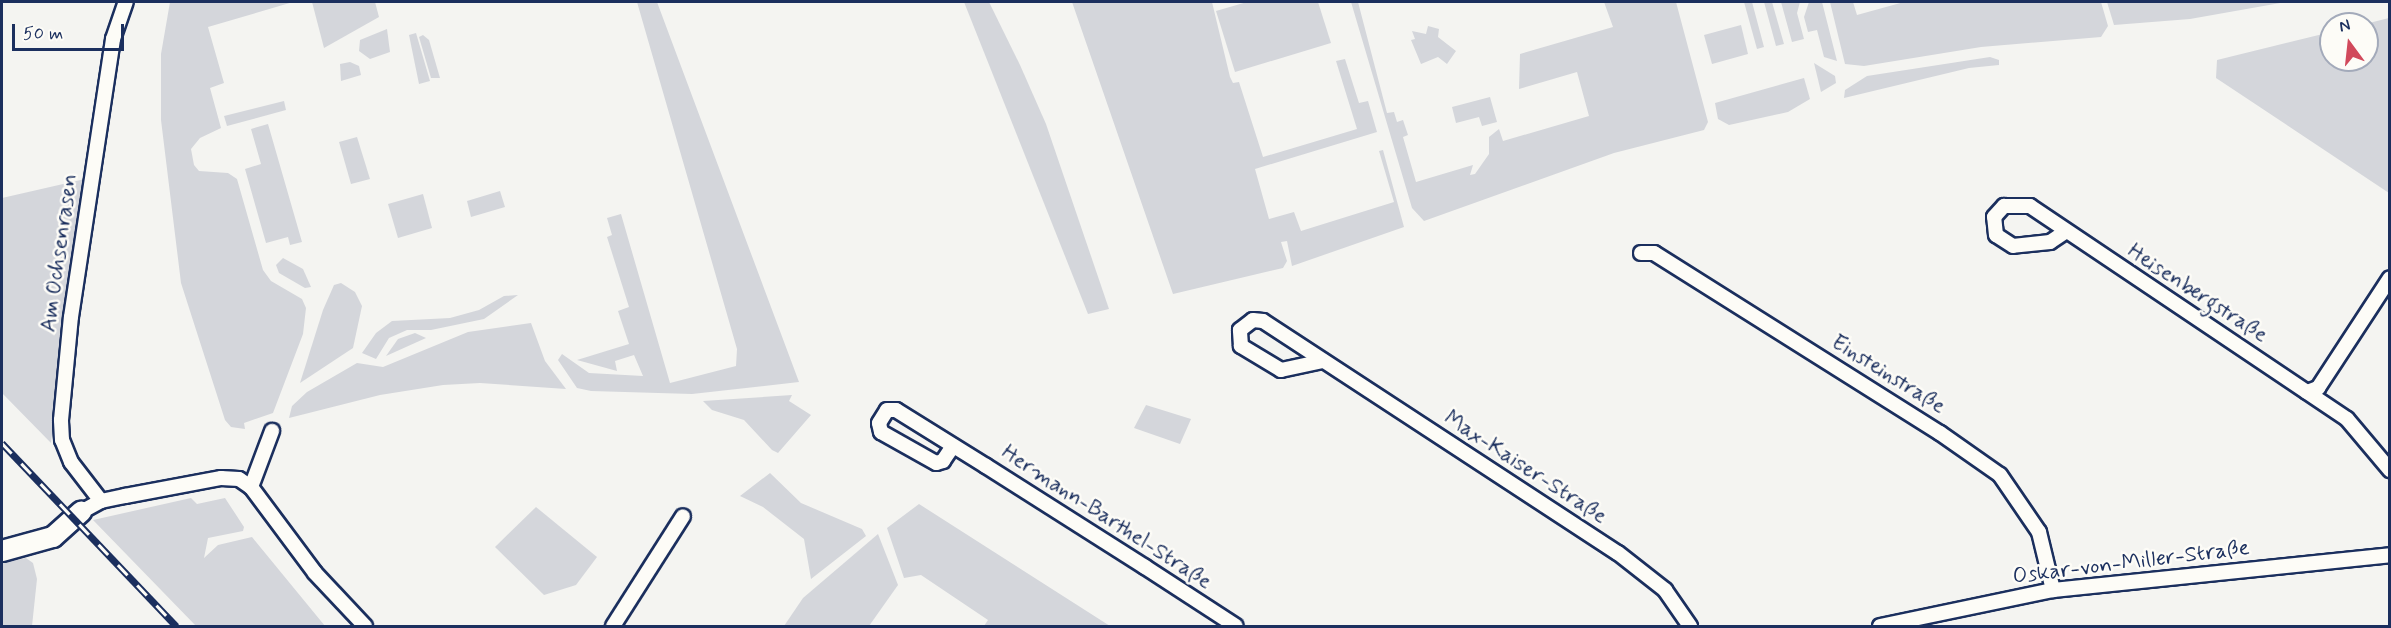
<!DOCTYPE html>
<html>
<head>
<meta charset="utf-8">
<style>
  body { margin:0 }
  #map { position:relative; width:2391px; height:628px; overflow:hidden; background:#f4f4f1; font-family:Mynerve,sans-serif }
  div>[style] { position:absolute }
  .green>* { inset:0; background:#d4d6db }
  .roads { filter:drop-shadow(2px 0 #1b2f5e) drop-shadow(-2px 0 #1b2f5e) drop-shadow(0 2px #1b2f5e) drop-shadow(0 -2px #1b2f5e) }
  .street>* { height:14px; margin:-7px; padding:0 7px; transform-origin:7px; border-radius:7px; background:#fdfcf7 }
  .secondary>* { height:20px; margin:-10px; padding:0 10px; transform-origin:10px; border-radius:10px; background:#fdfcf7 }
  .rail>* { height:7px; margin-top:-3.5px; transform-origin:0; background:repeating-linear-gradient(90deg,#fdfcf7 0 14px,#1b2f5e 0 28px); box-sizing:border-box; border-block:2px solid #1b2f5e }
  span { translate:-50% -50%; white-space:nowrap; text-align:center; line-height:1.15; -webkit-text-stroke:5px #fdfcf7; paint-order:stroke }
  .street-label { font-size:22px; color:#1b2f5e }
  .frame { position:absolute; inset:0; border:3px solid #1b2f5e; pointer-events:none }
  .north { position:absolute; left:2319px; top:12px; width:60px; height:60px; box-sizing:border-box; background:#fdfcf7; border:2px solid #a3aaba; border-radius:50%; rotate:345deg; font-size:16px; font-weight:700; line-height:24px; text-align:center; color:#1b2f5e }
  .north::after { content:''; display:block; margin:auto; width:21px; height:27px; background:#d1495b; clip-path:polygon(50% 0,100% 100%,50% 72%,0 100%) }
  .scale { position:absolute; left:12px; top:24px; width:112px; height:27px; box-sizing:border-box; border:3px solid #1b2f5e; border-top:0; padding-left:8px; font-size:18px; line-height:21px; white-space:nowrap; color:#1b2f5e; -webkit-text-stroke:4px #fdfcf7; paint-order:stroke }
</style>
</head>
<body>
<div id="map">
  <div class="green">
    <i style="clip-path:polygon(170px 2px,293px 2px,208px 27px,224px 83px,210px 88px,221px 128px,200px 138px,191px 149px,194px 165px,199px 171px,228px 173px,237px 179px,263px 270px,271px 281px,302px 299px,306px 308px,303px 334px,273px 413px,244px 423px,245px 429px,231px 427px,225px 420px,181px 283px,161px 120px,161px 54px)"></i>
    <i style="clip-path:polygon(312px 2px,375px 2px,379px 17px,324px 48px)"></i>
    <i style="clip-path:polygon(637px 2px,657px 2px,799px 382px,692px 394px,591px 391px,577px 388px,558px 360px,562px 354px,589px 373px,643px 376px,634px 355px,615px 361px,617px 371px,577px 360px,629px 344px,618px 311px,629px 307px,607px 237px,612px 235px,607px 218px,621px 214px,670px 383px,736px 366px,737px 349px)"></i>
    <i style="clip-path:polygon(964px 2px,989px 2px,1020px 65px,1046px 124px,1109px 309px,1088px 314px)"></i>
    <i style="clip-path:polygon(1072px 2px,1212px 2px,1230px 77px,1233px 83px,1239px 82px,1263px 157px,1357px 129px,1336px 61px,1345px 59px,1359px 103px,1368px 101px,1377px 132px,1255px 169px,1269px 219px,1294px 212px,1301px 231px,1394px 202px,1379px 151px,1383px 150px,1404px 227px,1292px 266px,1287px 241px,1281px 242px,1287px 261px,1283px 268px,1173px 294px)"></i>
    <i style="clip-path:polygon(1247px 2px,1318px 2px,1331px 43px,1235px 72px,1216px 11px)"></i>
    <i style="clip-path:polygon(1351px 2px,1358px 2px,1387px 113px,1394px 112px,1397px 122px,1403px 120px,1408px 135px,1403px 137px,1416px 182px,1473px 165px,1470px 175px,1475px 174px,1489px 154px,1489px 137px,1499px 129px,1503px 141px,1589px 116px,1577px 72px,1519px 89px,1520px 54px,1613px 27px,1604px 2px,1676px 2px,1708px 122px,1704px 130px,1614px 153px,1424px 221px,1412px 208px)"></i>
    <i style="clip-path:polygon(1744px 2px,1752px 2px,1764px 47px,1757px 49px)"></i>
    <i style="clip-path:polygon(1764px 2px,1772px 2px,1784px 44px,1776px 46px)"></i>
    <i style="clip-path:polygon(1781px 2px,1800px 2px,1797px 13px,1804px 39px,1792px 42px)"></i>
    <i style="clip-path:polygon(1809px 2px,1822px 2px,1837px 61px,1824px 57px,1817px 30px,1808px 32px,1804px 17px)"></i>
    <i style="clip-path:polygon(1830px 2px,1853px 2px,1857px 15px,1904px 2px,2101px 2px,2108px 26px,2101px 37px,1981px 47px,1864px 66px,1845px 64px)"></i>
    <i style="clip-path:polygon(2107px 2px,2286px 2px,2190px 19px,2114px 25px)"></i>
    <i style="clip-path:polygon(2389px 18px,2389px 193px,2216px 78px,2217px 60px,2331px 32px,2331px 60px,2367px 60px,2365px 24px)"></i>
    <i style="clip-path:polygon(1741px 25px,1748px 54px,1712px 64px,1704px 35px)"></i>
    <i style="clip-path:polygon(1428px 26px,1439px 29px,1438px 37px,1456px 51px,1447px 64px,1438px 57px,1421px 64px,1411px 40px,1415px 39px,1412px 31px,1426px 34px)"></i>
    <i style="clip-path:polygon(387px 29px,390px 52px,370px 59px,359px 51px,360px 40px)"></i>
    <i style="clip-path:polygon(416px 33px,430px 81px,419px 84px,409px 35px)"></i>
    <i style="clip-path:polygon(423px 35px,429px 40px,440px 78px,431px 78px,419px 37px)"></i>
    <i style="clip-path:polygon(1990px 57px,1999px 60px,1999px 65px,1969px 68px,1844px 98px,1845px 90px,1867px 76px)"></i>
    <i style="clip-path:polygon(350px 62px,359px 66px,361px 75px,341px 81px,340px 64px)"></i>
    <i style="clip-path:polygon(1814px 63px,1835px 76px,1836px 83px,1821px 92px)"></i>
    <i style="clip-path:polygon(1804px 78px,1810px 99px,1788px 112px,1729px 125px,1718px 119px,1715px 103px)"></i>
    <i style="clip-path:polygon(1490px 97px,1497px 122px,1482px 126px,1479px 117px,1456px 123px,1452px 107px)"></i>
    <i style="clip-path:polygon(284px 101px,286px 110px,227px 126px,224px 116px)"></i>
    <i style="clip-path:polygon(268px 124px,302px 242px,290px 245px,288px 237px,266px 243px,245px 169px,261px 164px,251px 129px)"></i>
    <i style="clip-path:polygon(357px 137px,370px 179px,351px 184px,339px 142px)"></i>
    <i style="clip-path:polygon(85px 179px,72px 262px,51px 443px,2px 393px,2px 198px)"></i>
    <i style="clip-path:polygon(500px 191px,505px 207px,471px 217px,467px 201px)"></i>
    <i style="clip-path:polygon(423px 194px,432px 228px,398px 238px,388px 204px)"></i>
    <i style="clip-path:polygon(283px 258px,303px 269px,311px 287px,305px 288px,279px 273px,276px 265px)"></i>
    <i style="clip-path:polygon(341px 283px,355px 292px,362px 306px,353px 348px,300px 383px,323px 310px,334px 285px)"></i>
    <i style="clip-path:polygon(518px 295px,484px 319px,431px 330px,407px 330px,389px 338px,376px 359px,362px 353px,376px 333px,392px 321px,450px 318px,479px 310px,504px 296px)"></i>
    <i style="clip-path:polygon(531px 323px,545px 361px,566px 389px,480px 383px,443px 385px,380px 395px,289px 418px,292px 406px,307px 392px,357px 363px,383px 367px,468px 332px)"></i>
    <i style="clip-path:polygon(415px 333px,426px 338px,386px 356px,398px 339px)"></i>
    <i style="clip-path:polygon(792px 395px,789px 401px,811px 415px,778px 453px,772px 450px,744px 420px,712px 410px,703px 401px)"></i>
    <i style="clip-path:polygon(1146px 405px,1191px 419px,1180px 444px,1134px 428px)"></i>
    <i style="clip-path:polygon(770px 473px,801px 503px,862px 529px,866px 536px,811px 579px,804px 539px,763px 507px,740px 496px)"></i>
    <i style="clip-path:polygon(191px 498px,197px 504px,225px 498px,244px 527px,243px 531px,208px 538px,204px 558px,218px 545px,252px 537px,325px 626px,196px 626px,93px 520px)"></i>
    <i style="clip-path:polygon(919px 504px,1110px 626px,984px 626px,988px 620px,921px 575px,904px 578px,887px 528px)"></i>
    <i style="clip-path:polygon(536px 507px,597px 557px,576px 585px,544px 595px,495px 547px)"></i>
    <i style="clip-path:polygon(878px 534px,898px 585px,869px 626px,784px 626px,803px 598px)"></i>
    <i style="clip-path:polygon(26px 558px,33px 563px,37px 579px,32px 626px,2px 626px,2px 563px)"></i>
  </div>
  <div class="roads">
    <div class="street">
      <i style="left:2065px;top:232px;width:18px;rotate:146deg"></i>
      <i style="left:2050px;top:242px;width:37px;rotate:174deg"></i>
      <i style="left:2013px;top:246px;width:20px;rotate:-147deg"></i>
      <i style="left:1996px;top:235px;width:18px;rotate:-96deg"></i>
      <i style="left:1994px;top:217px;width:15px;rotate:-48deg"></i>
      <i style="left:2004px;top:206px;width:26px"></i>
      <i style="left:2030px;top:206px;width:382px;rotate:33.9deg"></i>
      <i style="left:2347px;top:419px;width:67px;rotate:49.9deg"></i>
      <i style="left:1641px;top:253px;width:13px"></i>
      <i style="left:1654px;top:253px;width:338px;rotate:32.2deg"></i>
      <i style="left:1940px;top:433px;width:73px;rotate:35deg"></i>
      <i style="left:2000px;top:475px;width:69px;rotate:55.6deg"></i>
      <i style="left:2039px;top:532px;width:60px;rotate:76.4deg"></i>
      <i style="left:1323px;top:361px;width:43px;rotate:167.9deg"></i>
      <i style="left:1281px;top:370px;width:47px;rotate:-149deg"></i>
      <i style="left:1241px;top:346px;width:16px;rotate:-94deg"></i>
      <i style="left:1240px;top:330px;width:16px;rotate:-38deg"></i>
      <i style="left:1253px;top:320px;width:10px;rotate:6deg"></i>
      <i style="left:1263px;top:321px;width:424px;rotate:33.2deg"></i>
      <i style="left:1618px;top:553px;width:60px;rotate:38.2deg"></i>
      <i style="left:1665px;top:590px;width:44px;rotate:55.2deg"></i>
      <i style="left:2307px;top:392px;width:12px;rotate:-20deg"></i>
      <i style="left:2318px;top:388px;width:131px;rotate:-56.8deg"></i>
      <i style="left:953px;top:446px;width:18px;rotate:124deg"></i>
      <i style="left:943px;top:461px;width:7px;rotate:164deg"></i>
      <i style="left:936px;top:463px;width:63px;rotate:-150.6deg"></i>
      <i style="left:881px;top:432px;width:9px;rotate:-103deg"></i>
      <i style="left:879px;top:423px;width:15px;rotate:-58deg"></i>
      <i style="left:887px;top:410px;width:9px"></i>
      <i style="left:896px;top:410px;width:106px;rotate:31.9deg"></i>
      <i style="left:986px;top:466px;width:188px;rotate:32.4deg"></i>
      <i style="left:1145px;top:567px;width:108px;rotate:33deg"></i>
      <i style="left:251px;top:487px;width:60px;rotate:-69.4deg"></i>
      <i style="left:101px;top:501px;width:49px;rotate:-127.6deg"></i>
      <i style="left:71px;top:462px;width:24px;rotate:-112deg"></i>
      <i style="left:62px;top:440px;width:20px;rotate:-93deg"></i>
      <i style="left:61px;top:420px;width:103px;rotate:-84.5deg"></i>
      <i style="left:71px;top:317px;width:281px;rotate:-81.4deg"></i>
      <i style="left:113px;top:39px;width:39px;rotate:-71deg"></i>
      <i style="left:81px;top:512px;width:23px;rotate:-29deg"></i>
      <i style="left:101px;top:501px;width:25px;rotate:-12deg"></i>
      <i style="left:125px;top:496px;width:98px;rotate:-10.6deg"></i>
      <i style="left:221px;top:478px;width:18px;rotate:3deg"></i>
      <i style="left:239px;top:479px;width:14px;rotate:34deg"></i>
      <i style="left:251px;top:487px;width:107px;rotate:53.3deg"></i>
      <i style="left:315px;top:573px;width:73px;rotate:46.7deg"></i>
      <i style="left:613px;top:626px;width:130px;rotate:-57.5deg"></i>
      <i style="left:1880px;top:626px;width:177px;rotate:-11.8deg"></i>
      <i style="left:2053px;top:590px;width:339px;rotate:-5.9deg"></i>
    </div>
    <div class="secondary">
      <i style="left:2px;top:551px;width:53px;rotate:-15.4deg"></i>
      <i style="left:53px;top:537px;width:38px;rotate:-42deg"></i>
    </div>
  </div>
  <div class="rail">
    <i style="left:2px;top:443px;width:253px;rotate:46.4deg"></i>
  </div>
  <div class="street-label">
    <span style="left:60px;top:253px;rotate:-82deg">Am Ochsenrasen</span>
    <span style="left:2197px;top:294px;rotate:33deg">Heisenbergstraße</span>
    <span style="left:1888px;top:375px;rotate:32deg">Einsteinstraße</span>
    <span style="left:1525px;top:468px;rotate:33deg">Max-Kaiser-Straße</span>
    <span style="left:1106px;top:518px;rotate:33deg">Hermann-Barthel-Straße</span>
    <span style="left:2131px;top:563px;rotate:-7deg">Oskar-von-Miller-Straße</span>
  </div>
  <div class="frame"></div>
  <div class="north">N</div>
  <div class="scale">50 m</div>
</div>
</body>
</html>
